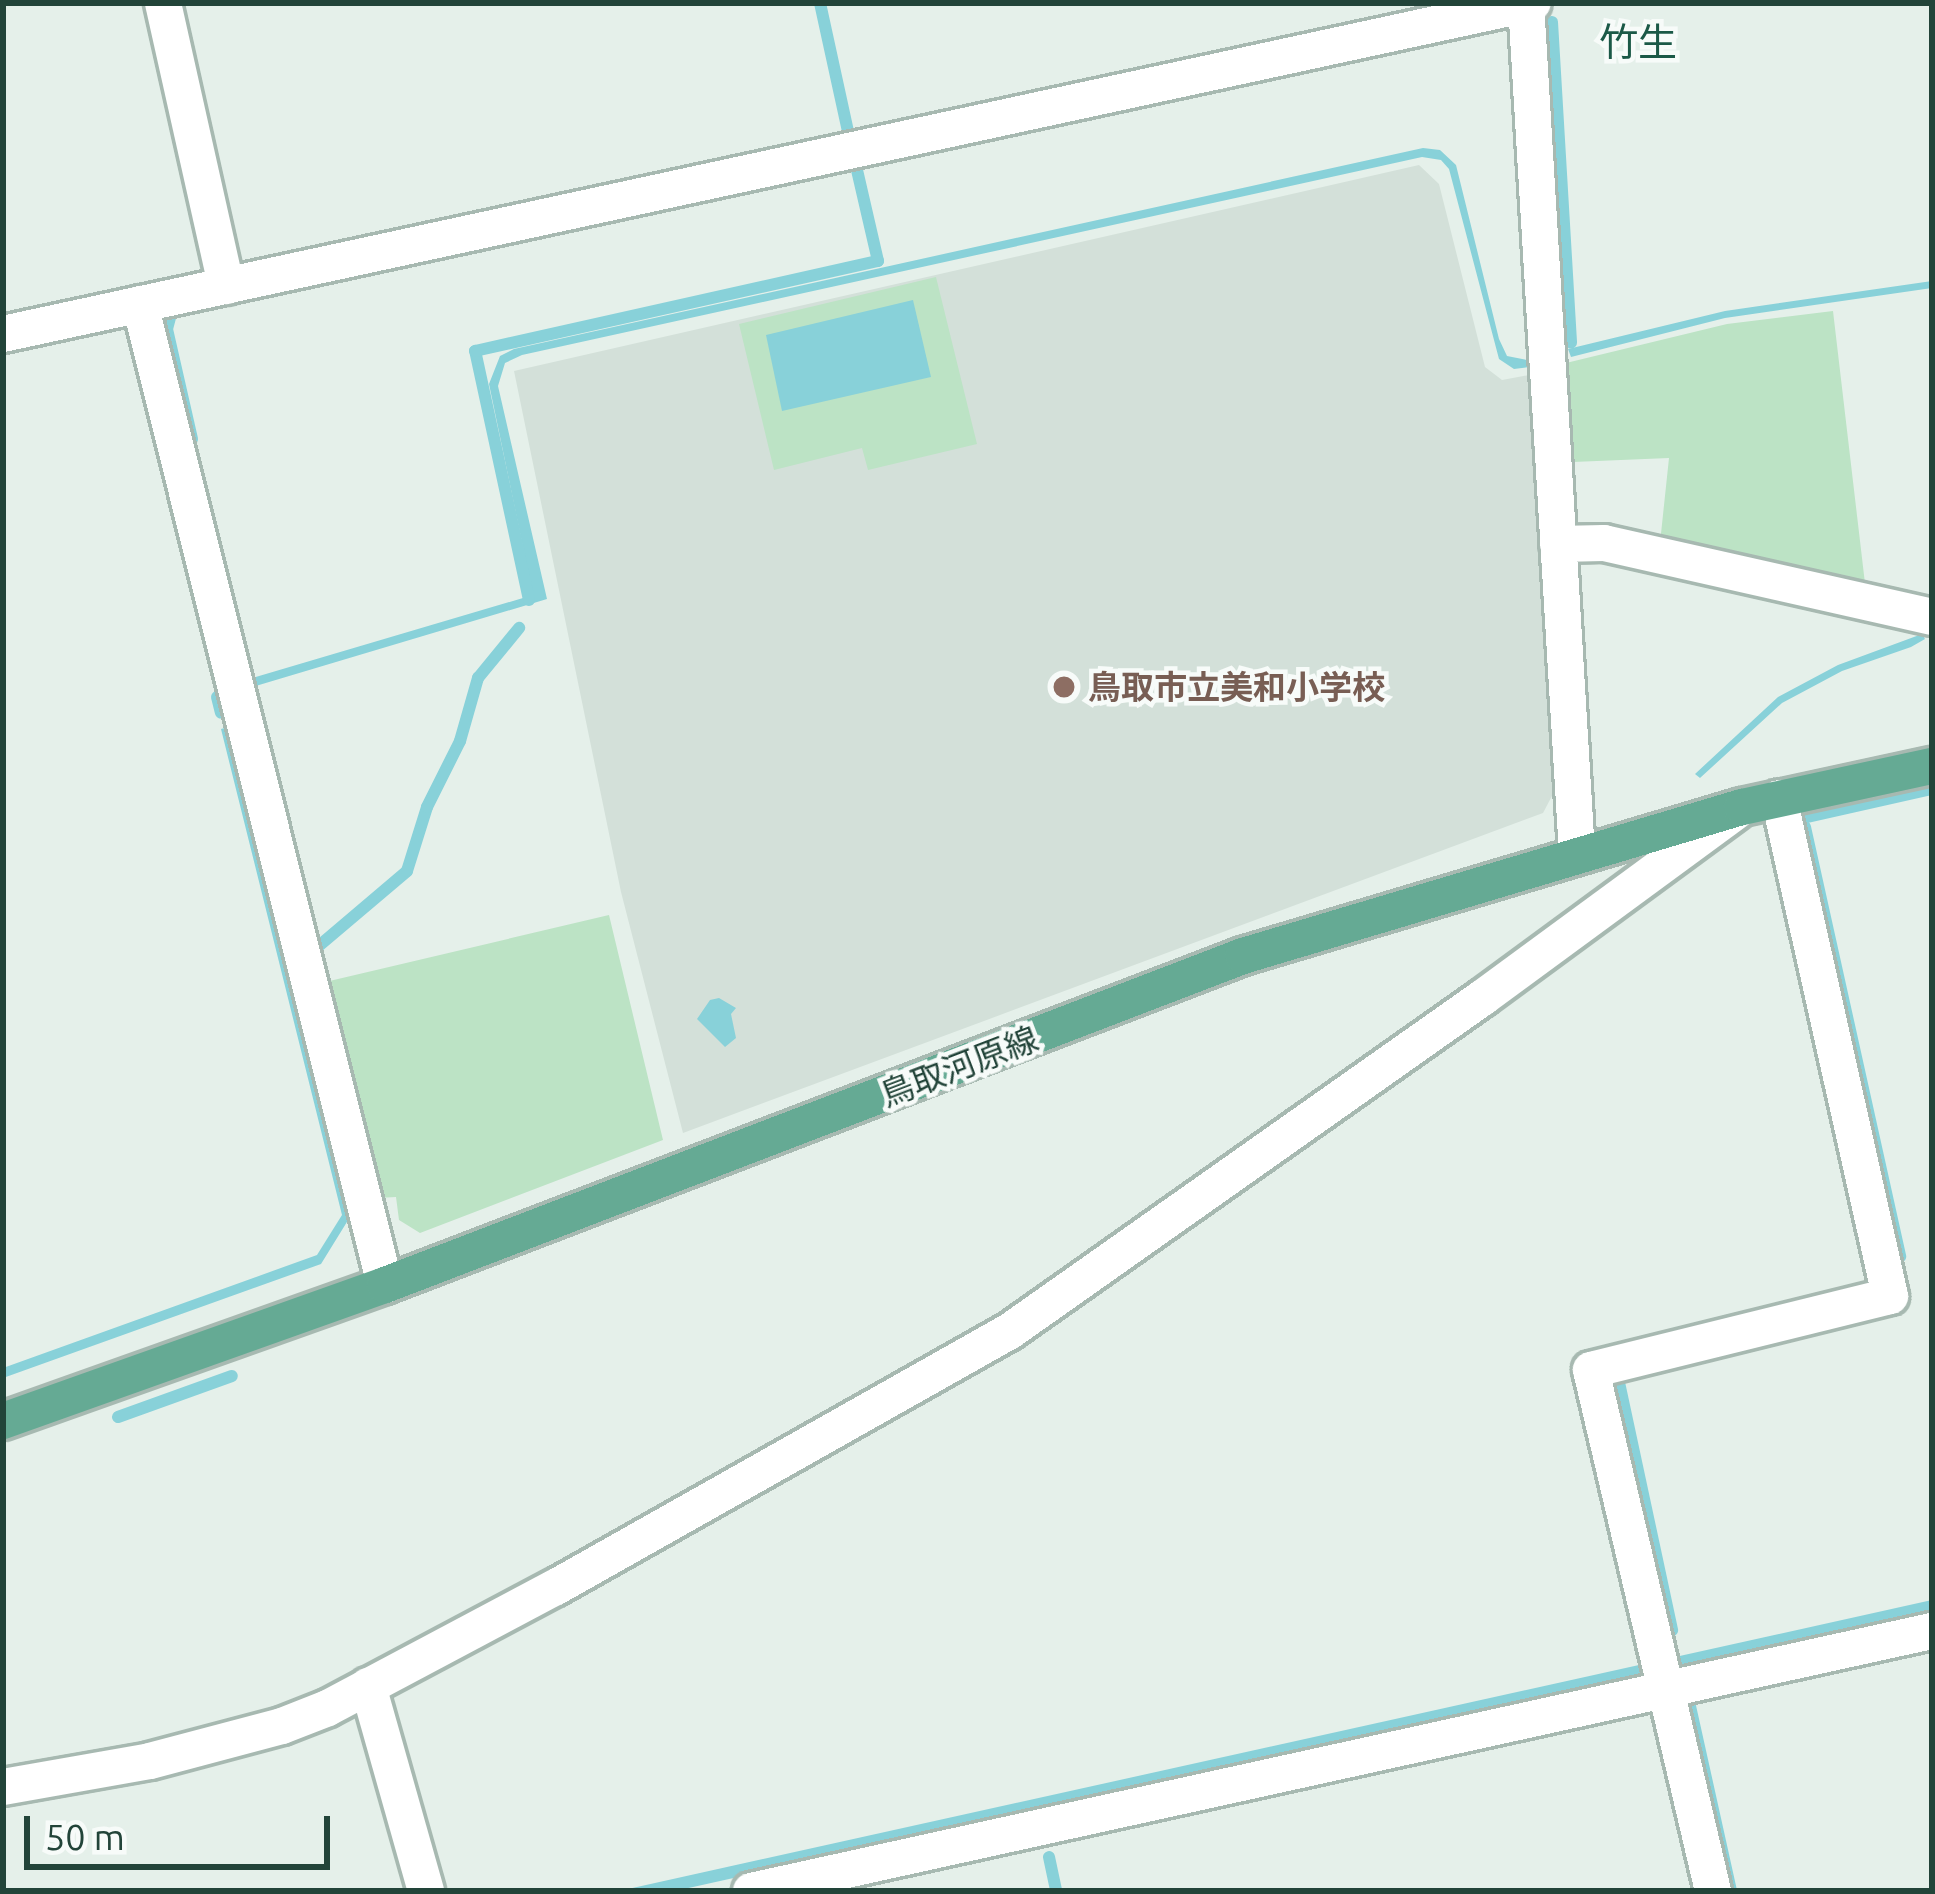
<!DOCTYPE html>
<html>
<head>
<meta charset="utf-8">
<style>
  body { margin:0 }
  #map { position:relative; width:1935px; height:1894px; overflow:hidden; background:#e5f0ea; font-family:Ubuntu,"Noto Sans JP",sans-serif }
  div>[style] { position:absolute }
  .built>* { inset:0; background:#d3e0d9 }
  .green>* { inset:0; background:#bce3c5 }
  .water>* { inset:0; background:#88d1d9 }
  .stream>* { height:12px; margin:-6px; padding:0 6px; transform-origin:6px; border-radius:6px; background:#88d1d9 }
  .roads { filter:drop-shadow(3px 0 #a7b9b1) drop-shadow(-3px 0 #a7b9b1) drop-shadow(0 3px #a7b9b1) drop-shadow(0 -3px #a7b9b1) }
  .street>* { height:36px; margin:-18px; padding:0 18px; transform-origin:18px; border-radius:18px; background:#fff }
  .primary>* { height:36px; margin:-18px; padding:0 18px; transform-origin:18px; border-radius:18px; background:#65aa94 }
  .dots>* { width:33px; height:33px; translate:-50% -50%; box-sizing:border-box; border:6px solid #f7fbf9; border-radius:50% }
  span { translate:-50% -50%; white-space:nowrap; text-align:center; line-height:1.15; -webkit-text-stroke:9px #f7fbf9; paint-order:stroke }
  .education-label { font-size:33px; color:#785e54; font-weight:700 }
  .left { translate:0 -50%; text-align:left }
  .street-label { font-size:33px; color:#224439 }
  .quarter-label { font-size:39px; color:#1b5947 }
  .frame { position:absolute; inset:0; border:6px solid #224439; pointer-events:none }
  .scale { position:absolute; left:24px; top:1816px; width:306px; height:54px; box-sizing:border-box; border:6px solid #224439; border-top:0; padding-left:15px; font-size:36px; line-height:42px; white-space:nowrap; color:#224439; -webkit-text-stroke:9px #f7fbf9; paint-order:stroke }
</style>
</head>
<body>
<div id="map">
  <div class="built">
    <i style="clip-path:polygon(1419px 165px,1439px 184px,1485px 367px,1502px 380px,1529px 375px,1553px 794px,1543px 813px,683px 1133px,621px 892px,514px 371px)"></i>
  </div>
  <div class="green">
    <i style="clip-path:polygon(936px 277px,977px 444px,868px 470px,862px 448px,774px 470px,739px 324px)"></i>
    <i style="clip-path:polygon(1833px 311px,1866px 592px,1660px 543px,1669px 458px,1573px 462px,1566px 363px,1727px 324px)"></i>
    <i style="clip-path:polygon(609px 915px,663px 1140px,420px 1233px,399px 1220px,396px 1197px,377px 1198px,321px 983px)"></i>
  </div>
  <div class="water">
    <i style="clip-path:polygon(1423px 148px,1440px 150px,1456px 165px,1499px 339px,1507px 356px,1527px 360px,1529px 367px,1514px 369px,1499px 359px,1449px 169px,1441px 160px,1422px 157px,522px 355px,505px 363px,498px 386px,547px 599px,252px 687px,249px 679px,533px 595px,489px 384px,500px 356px,514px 349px)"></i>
    <i style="clip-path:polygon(1932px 281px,1932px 288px,1725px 318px,1571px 357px,1568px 349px,1725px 311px)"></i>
    <i style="clip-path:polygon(913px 300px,931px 377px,782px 411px,766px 335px)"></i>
    <i style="clip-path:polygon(1922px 634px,1925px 639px,1911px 647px,1842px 671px,1782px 703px,1700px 778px,1695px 774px,1778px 697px,1838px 665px)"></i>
    <i style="clip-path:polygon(228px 727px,350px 1217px,321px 1264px,3px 1378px,3px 1368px,317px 1255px,342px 1215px,221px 729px)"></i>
    <i style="clip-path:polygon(719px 998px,736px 1008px,731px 1014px,736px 1038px,725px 1047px,697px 1019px,710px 1000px)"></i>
    <i style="clip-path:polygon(1932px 1600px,1932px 1613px,1894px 1622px,675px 1891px,619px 1891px)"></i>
  </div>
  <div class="stream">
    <i style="left:820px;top:3px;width:131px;rotate:77.7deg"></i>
    <i style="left:1552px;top:22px;width:321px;rotate:86.6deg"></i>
    <i style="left:171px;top:314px;width:16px;rotate:105deg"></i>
    <i style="left:167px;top:329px;width:113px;rotate:77.2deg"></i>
    <i style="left:529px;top:600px;width:255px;rotate:-102.2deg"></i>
    <i style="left:475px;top:351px;width:413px;rotate:-12.6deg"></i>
    <i style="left:878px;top:261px;width:103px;rotate:-103deg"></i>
    <i style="left:217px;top:697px;width:16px;rotate:76deg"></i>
    <i style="left:1803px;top:818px;width:132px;rotate:-12.7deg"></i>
    <i style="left:1805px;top:827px;width:440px;rotate:77.5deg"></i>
    <i style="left:314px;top:950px;width:122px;rotate:-40.3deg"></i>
    <i style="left:407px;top:871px;width:67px;rotate:-72.6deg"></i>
    <i style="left:427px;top:807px;width:74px;rotate:-63.4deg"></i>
    <i style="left:460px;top:741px;width:66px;rotate:-74.1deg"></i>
    <i style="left:478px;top:678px;width:65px;rotate:-50.6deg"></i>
    <i style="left:1622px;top:1370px;width:6px;rotate:149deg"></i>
    <i style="left:1617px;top:1373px;width:263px;rotate:77.9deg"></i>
    <i style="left:118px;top:1417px;width:121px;rotate:-19.8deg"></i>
    <i style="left:1690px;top:1706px;width:189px;rotate:77.5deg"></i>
    <i style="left:1049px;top:1857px;width:35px;rotate:78deg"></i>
  </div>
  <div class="roads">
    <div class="street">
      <i style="left:163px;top:3px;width:290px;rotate:77.4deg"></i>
      <i style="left:1526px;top:3px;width:854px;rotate:86.57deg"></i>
      <i style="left:140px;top:304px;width:1011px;rotate:75.98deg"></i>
      <i style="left:3px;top:334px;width:1565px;rotate:-12.21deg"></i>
      <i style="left:1558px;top:544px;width:46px;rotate:-1.2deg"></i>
      <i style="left:1604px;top:543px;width:336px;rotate:12.7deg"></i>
      <i style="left:368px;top:1686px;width:213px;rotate:74.2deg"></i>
      <i style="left:3px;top:1787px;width:149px;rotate:-10deg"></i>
      <i style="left:150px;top:1761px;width:137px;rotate:-14.9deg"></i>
      <i style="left:282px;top:1726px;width:49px;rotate:-21.4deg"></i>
      <i style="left:328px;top:1708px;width:258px;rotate:-28deg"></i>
      <i style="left:556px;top:1587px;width:521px;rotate:-29.42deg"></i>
      <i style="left:1010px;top:1331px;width:578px;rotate:-35.2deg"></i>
      <i style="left:1482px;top:998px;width:314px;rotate:-36.3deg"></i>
      <i style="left:751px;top:1891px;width:1209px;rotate:-12.42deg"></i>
      <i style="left:1713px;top:1891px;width:535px;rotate:-103.18deg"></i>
      <i style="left:1591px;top:1370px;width:308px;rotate:-13.9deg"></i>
      <i style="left:1890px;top:1296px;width:510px;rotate:-102.57deg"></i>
    </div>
    <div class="primary">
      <i style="left:3px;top:1421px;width:405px;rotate:-19.6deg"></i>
      <i style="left:385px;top:1285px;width:919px;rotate:-20.98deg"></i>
      <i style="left:1243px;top:956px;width:521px;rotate:-16.63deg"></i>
      <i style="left:1742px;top:807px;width:194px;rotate:-12.2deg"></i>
    </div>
  </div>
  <div class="dots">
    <i style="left:1064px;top:687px;background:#8d6e63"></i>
  </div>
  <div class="education-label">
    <span class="left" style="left:1088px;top:687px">鳥取市立美和小学校</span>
  </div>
  <div class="street-label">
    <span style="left:959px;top:1066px;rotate:-21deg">鳥取河原線</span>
  </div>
  <div class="quarter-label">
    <span style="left:1638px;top:42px">竹生</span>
  </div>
  <div class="frame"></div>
  <div class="scale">50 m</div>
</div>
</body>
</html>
